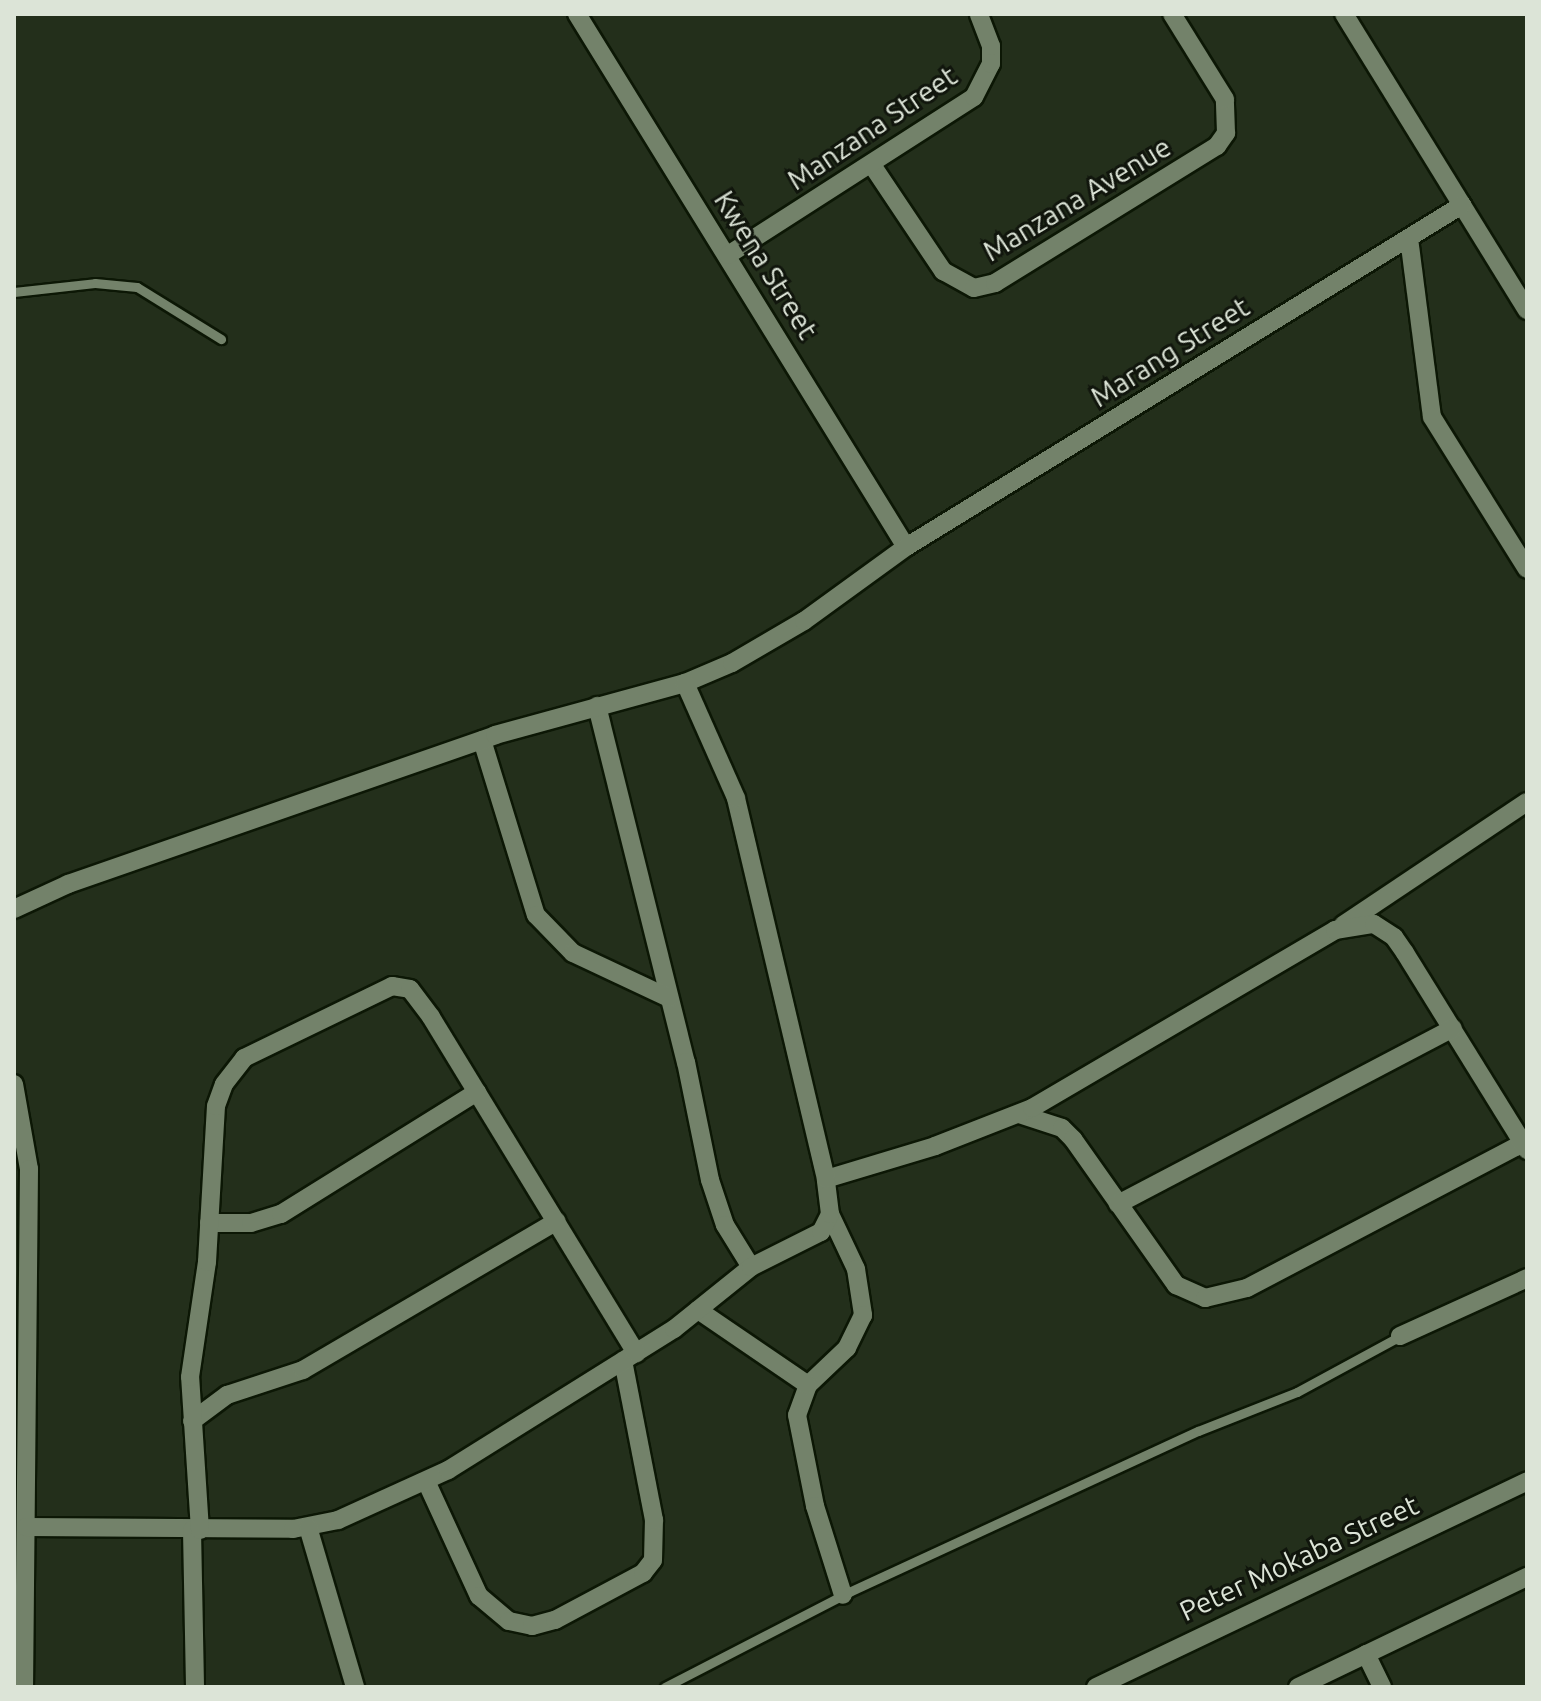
<!DOCTYPE html>
<html>
<head>
<meta charset="utf-8">
<style>
  body { margin:0 }
  #map { position:relative; width:1541px; height:1701px; overflow:hidden; background:#232f1b; font-family:Ubuntu,sans-serif }
  div>[style] { position:absolute }
  .roads { filter:drop-shadow(2px 0 #0c1705) drop-shadow(-2px 0 #0c1705) drop-shadow(0 2px #0c1705) drop-shadow(0 -2px #0c1705) }
  .service>* { height:9px; margin:-4.5px; padding:0 4.5px; transform-origin:4.5px; border-radius:4.5px; background:#73826a }
  .minor>* { height:18px; margin:-9px; padding:0 9px; transform-origin:9px; border-radius:9px; background:#73826a }
  span { translate:-50% -50%; white-space:nowrap; text-align:center; line-height:1.15; -webkit-text-stroke:6px #10150c; paint-order:stroke }
  .street-label { font-size:28px; color:#dce4d7 }
  .frame { position:absolute; inset:0; border:16px solid #dce4d7; pointer-events:none }
</style>
</head>
<body>
<div id="map">
  <div class="roads">
    <div class="service">
      <i style="left:14px;top:292px;width:81px;rotate:-6.3deg"></i>
      <i style="left:95px;top:283px;width:42px;rotate:5.4deg"></i>
      <i style="left:137px;top:287px;width:99px;rotate:31.8deg"></i>
      <i style="left:665px;top:1687px;width:207px;rotate:-27.3deg"></i>
      <i style="left:849px;top:1592px;width:384px;rotate:-24.8deg"></i>
      <i style="left:1198px;top:1431px;width:106px;rotate:-21.5deg"></i>
      <i style="left:1297px;top:1392px;width:117px;rotate:-28.5deg"></i>
    </div>
    <div class="minor">
      <i style="left:577px;top:14px;width:626px;rotate:58.31deg"></i>
      <i style="left:1344px;top:14px;width:348px;rotate:58.3deg"></i>
      <i style="left:872px;top:165px;width:128px;rotate:56.2deg"></i>
      <i style="left:943px;top:271px;width:35px;rotate:29deg"></i>
      <i style="left:974px;top:288px;width:22px;rotate:-13deg"></i>
      <i style="left:995px;top:283px;width:261px;rotate:-31.7deg"></i>
      <i style="left:1217px;top:146px;width:16px;rotate:-55deg"></i>
      <i style="left:1226px;top:133px;width:34px;rotate:-92deg"></i>
      <i style="left:1225px;top:99px;width:100px;rotate:-121.9deg"></i>
      <i style="left:1409px;top:238px;width:180px;rotate:82.7deg"></i>
      <i style="left:1432px;top:417px;width:179px;rotate:58deg"></i>
      <i style="left:728px;top:255px;width:292px;rotate:-32.7deg"></i>
      <i style="left:974px;top:97px;width:37px;rotate:-63deg"></i>
      <i style="left:991px;top:64px;width:18px;rotate:-90deg"></i>
      <i style="left:991px;top:46px;width:34px;rotate:-111deg"></i>
      <i style="left:597px;top:706px;width:367px;rotate:76deg"></i>
      <i style="left:686px;top:1062px;width:120px;rotate:78.5deg"></i>
      <i style="left:710px;top:1180px;width:47px;rotate:71.6deg"></i>
      <i style="left:725px;top:1225px;width:49px;rotate:58.2deg"></i>
      <i style="left:482px;top:740px;width:183px;rotate:72.9deg"></i>
      <i style="left:536px;top:915px;width:53px;rotate:45.8deg"></i>
      <i style="left:573px;top:953px;width:106px;rotate:25.1deg"></i>
      <i style="left:14px;top:909px;width:60px;rotate:-24.8deg"></i>
      <i style="left:68px;top:884px;width:452px;rotate:-19.2deg"></i>
      <i style="left:495px;top:735px;width:197px;rotate:-15.3deg"></i>
      <i style="left:685px;top:683px;width:51px;rotate:-23.1deg"></i>
      <i style="left:732px;top:663px;width:83px;rotate:-30.3deg"></i>
      <i style="left:804px;top:621px;width:126px;rotate:-36deg"></i>
      <i style="left:906px;top:547px;width:653px;rotate:-31.6deg"></i>
      <i style="left:1343px;top:925px;width:221px;rotate:-33.8deg"></i>
      <i style="left:14px;top:1084px;width:86px;rotate:80deg"></i>
      <i style="left:29px;top:1169px;width:518px;rotate:90.55deg"></i>
      <i style="left:1019px;top:1114px;width:45px;rotate:18deg"></i>
      <i style="left:1062px;top:1128px;width:16px;rotate:45deg"></i>
      <i style="left:1073px;top:1139px;width:179px;rotate:54.8deg"></i>
      <i style="left:1176px;top:1285px;width:32px;rotate:24deg"></i>
      <i style="left:1205px;top:1298px;width:43px;rotate:-13.4deg"></i>
      <i style="left:1247px;top:1288px;width:312px;rotate:-27.7deg"></i>
      <i style="left:826px;top:1179px;width:114px;rotate:-16.8deg"></i>
      <i style="left:935px;top:1146px;width:104px;rotate:-21.4deg"></i>
      <i style="left:1032px;top:1108px;width:351px;rotate:-30.4deg"></i>
      <i style="left:1335px;top:930px;width:39px;rotate:-9deg"></i>
      <i style="left:1374px;top:924px;width:24px;rotate:33deg"></i>
      <i style="left:1394px;top:937px;width:19px;rotate:55deg"></i>
      <i style="left:1405px;top:953px;width:232px;rotate:58.2deg"></i>
      <i style="left:1118px;top:1204px;width:378px;rotate:-27.7deg"></i>
      <i style="left:830px;top:1214px;width:61px;rotate:64.7deg"></i>
      <i style="left:856px;top:1269px;width:47px;rotate:81.3deg"></i>
      <i style="left:863px;top:1315px;width:37px;rotate:116deg"></i>
      <i style="left:847px;top:1348px;width:54px;rotate:136.5deg"></i>
      <i style="left:808px;top:1385px;width:32px;rotate:110deg"></i>
      <i style="left:797px;top:1415px;width:93px;rotate:78.8deg"></i>
      <i style="left:815px;top:1506px;width:93px;rotate:72.5deg"></i>
      <i style="left:209px;top:1223px;width:42px"></i>
      <i style="left:251px;top:1223px;width:31px;rotate:-17deg"></i>
      <i style="left:281px;top:1214px;width:231px;rotate:-31.9deg"></i>
      <i style="left:698px;top:1310px;width:133px;rotate:34.3deg"></i>
      <i style="left:1400px;top:1336px;width:140px;rotate:-24.5deg"></i>
      <i style="left:192px;top:1421px;width:44px;rotate:-36.6deg"></i>
      <i style="left:227px;top:1395px;width:80px;rotate:-18.2deg"></i>
      <i style="left:303px;top:1370px;width:294px;rotate:-30.4deg"></i>
      <i style="left:426px;top:1481px;width:127px;rotate:65.3deg"></i>
      <i style="left:479px;top:1596px;width:39px;rotate:40deg"></i>
      <i style="left:509px;top:1621px;width:24px;rotate:12deg"></i>
      <i style="left:532px;top:1626px;width:24px;rotate:-15deg"></i>
      <i style="left:555px;top:1620px;width:100px;rotate:-28.1deg"></i>
      <i style="left:643px;top:1573px;width:16px;rotate:-52deg"></i>
      <i style="left:653px;top:1560px;width:40px;rotate:-88.6deg"></i>
      <i style="left:654px;top:1520px;width:162px;rotate:-101deg"></i>
      <i style="left:26px;top:1527px;width:267px;rotate:0.4deg"></i>
      <i style="left:293px;top:1529px;width:46px;rotate:-11.3deg"></i>
      <i style="left:338px;top:1520px;width:121px;rotate:-24.4deg"></i>
      <i style="left:448px;top:1470px;width:266px;rotate:-32deg"></i>
      <i style="left:674px;top:1329px;width:99px;rotate:-38.8deg"></i>
      <i style="left:751px;top:1267px;width:78px;rotate:-26.6deg"></i>
      <i style="left:821px;top:1232px;width:20px;rotate:-63deg"></i>
      <i style="left:830px;top:1214px;width:35px;rotate:-97deg"></i>
      <i style="left:826px;top:1179px;width:391px;rotate:-103.3deg"></i>
      <i style="left:736px;top:798px;width:126px;rotate:-113.9deg"></i>
      <i style="left:308px;top:1527px;width:167px;rotate:73.6deg"></i>
      <i style="left:192px;top:1530px;width:157px;rotate:88.9deg"></i>
      <i style="left:200px;top:1530px;width:153px;rotate:-93.7deg"></i>
      <i style="left:190px;top:1377px;width:116px;rotate:-81.6deg"></i>
      <i style="left:207px;top:1262px;width:156px;rotate:-86.7deg"></i>
      <i style="left:216px;top:1106px;width:23px;rotate:-70deg"></i>
      <i style="left:224px;top:1084px;width:33px;rotate:-52deg"></i>
      <i style="left:244px;top:1058px;width:165px;rotate:-25.9deg"></i>
      <i style="left:392px;top:986px;width:18px;rotate:9deg"></i>
      <i style="left:410px;top:989px;width:35px;rotate:53deg"></i>
      <i style="left:431px;top:1017px;width:394px;rotate:58.6deg"></i>
      <i style="left:1366px;top:1654px;width:37px;rotate:64deg"></i>
      <i style="left:1096px;top:1687px;width:478px;rotate:-25.5deg"></i>
      <i style="left:1298px;top:1687px;width:254px;rotate:-25.7deg"></i>
    </div>
  </div>
  <div class="street-label">
    <span style="left:872px;top:128px;rotate:-34deg">Manzana Street</span>
    <span style="left:1077px;top:199px;rotate:-31deg">Manzana Avenue</span>
    <span style="left:766px;top:265px;rotate:58deg">Kwena Street</span>
    <span style="left:1170px;top:352px;rotate:-32deg">Marang Street</span>
    <span style="left:1299px;top:1558px;rotate:-25deg">Peter Mokaba Street</span>
  </div>
  <div class="frame"></div>
</div>
</body>
</html>
